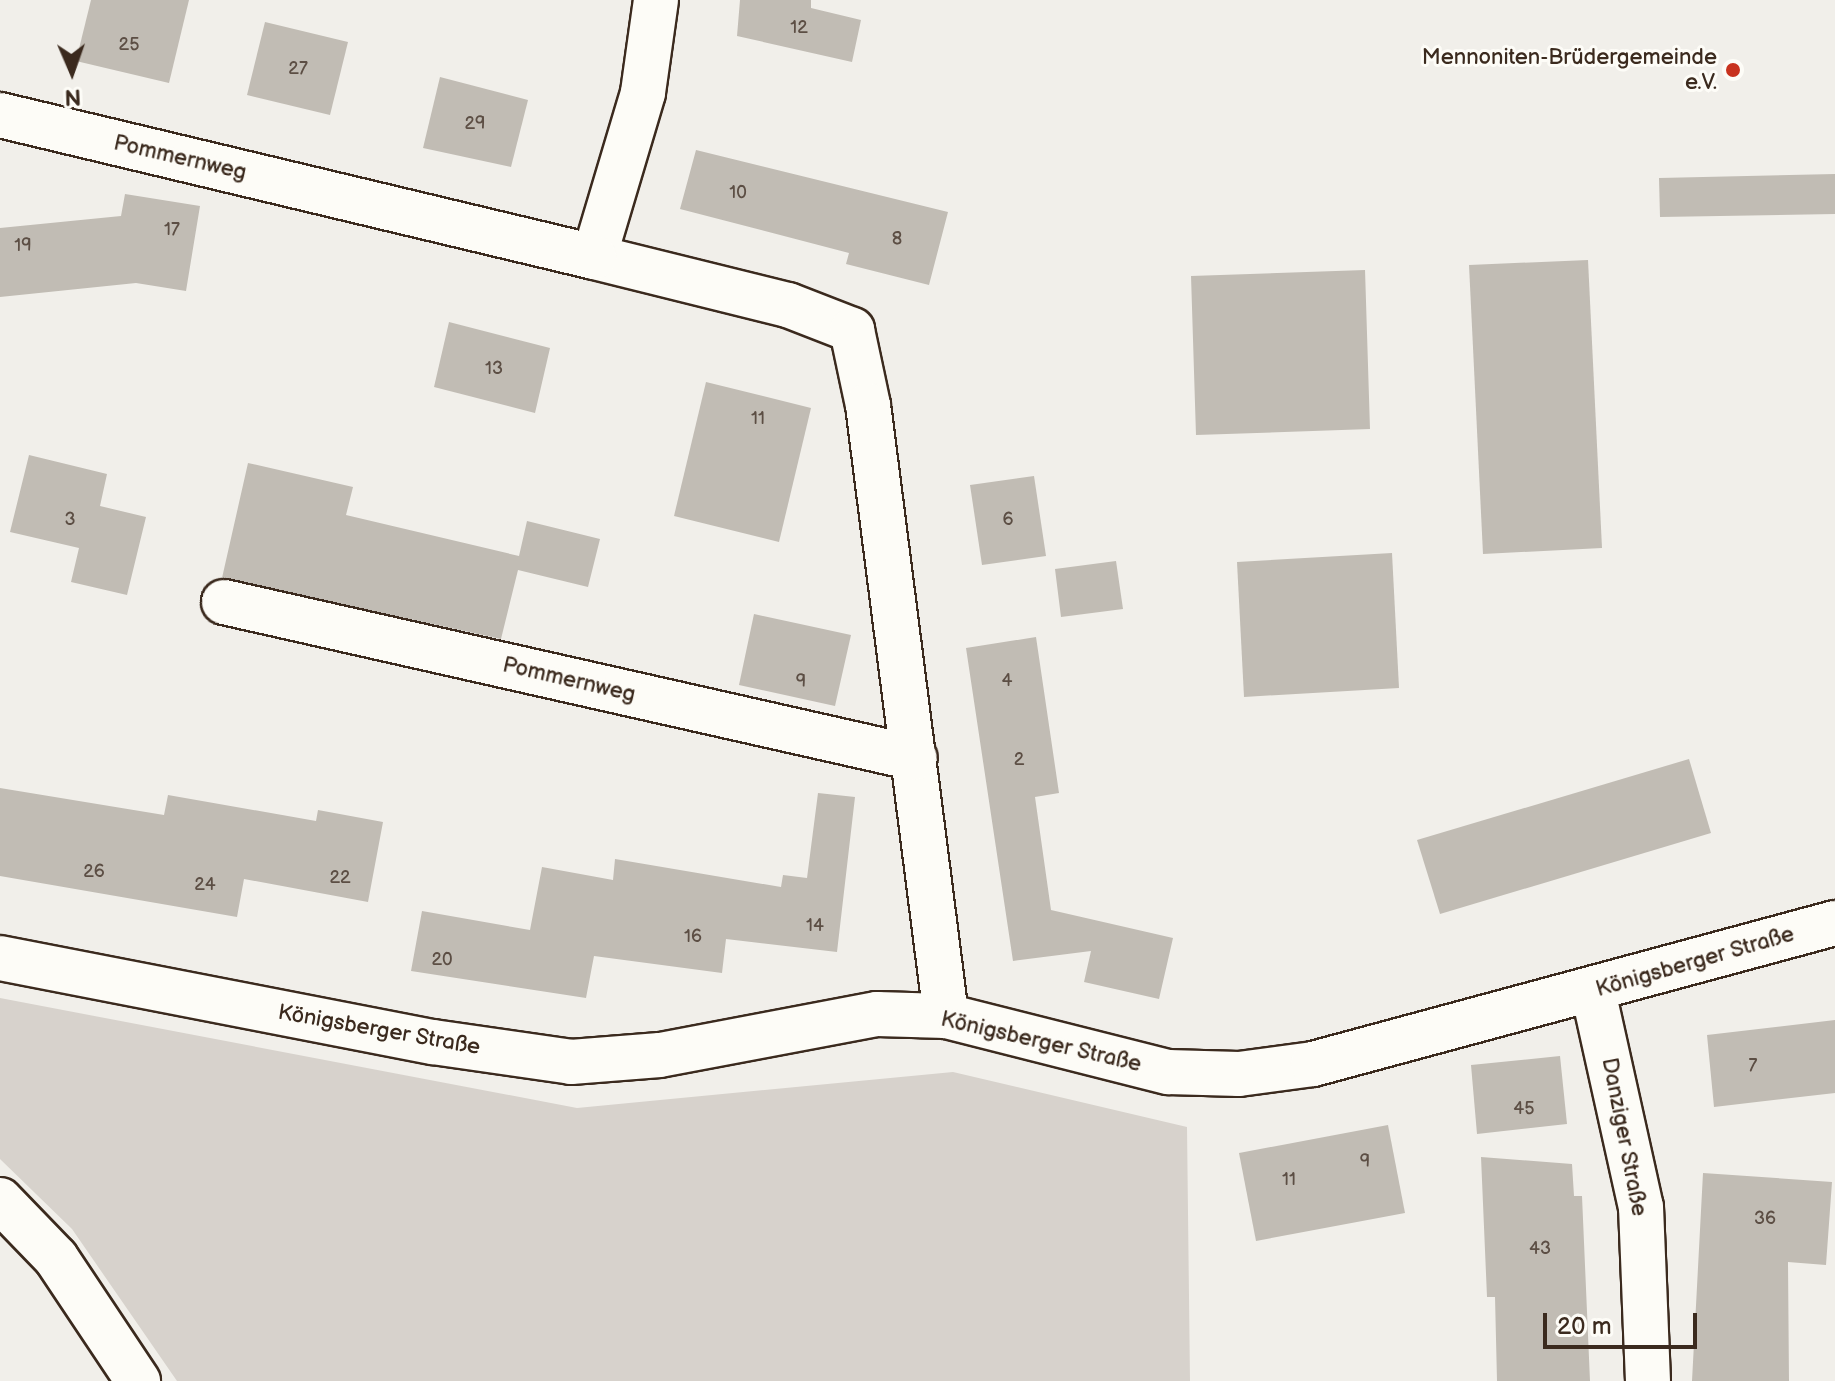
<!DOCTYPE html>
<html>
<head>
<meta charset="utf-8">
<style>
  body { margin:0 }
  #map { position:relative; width:1835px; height:1381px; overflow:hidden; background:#f1efea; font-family:"Balsamiq Sans",sans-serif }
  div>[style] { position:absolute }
  .green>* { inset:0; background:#d7d2cc }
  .building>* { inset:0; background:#c1bcb4 }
  .roads { filter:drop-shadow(2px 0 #3b2a1e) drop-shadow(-2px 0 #3b2a1e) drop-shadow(0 2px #3b2a1e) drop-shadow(0 -2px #3b2a1e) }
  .minor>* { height:44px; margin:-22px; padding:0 22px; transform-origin:22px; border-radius:22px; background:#fdfcf7 }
  .dots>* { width:22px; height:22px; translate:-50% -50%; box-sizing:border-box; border:4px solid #fdfcf7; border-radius:50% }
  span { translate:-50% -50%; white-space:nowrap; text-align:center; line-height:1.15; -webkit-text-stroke:6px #fdfcf7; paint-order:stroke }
  .number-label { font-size:18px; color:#5c4e44 }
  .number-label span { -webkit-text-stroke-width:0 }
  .poi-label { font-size:22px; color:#3b2a1e }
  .right { translate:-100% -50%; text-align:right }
  .street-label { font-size:22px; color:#3b2a1e }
  .north { position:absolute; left:32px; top:32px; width:80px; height:80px; -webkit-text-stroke:6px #fdfcf7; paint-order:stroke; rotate:178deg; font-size:22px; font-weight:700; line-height:32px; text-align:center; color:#3b2a1e }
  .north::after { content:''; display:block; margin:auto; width:28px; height:36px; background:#3b2a1e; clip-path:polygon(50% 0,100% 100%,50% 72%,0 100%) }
  .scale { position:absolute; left:1543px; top:1313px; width:154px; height:36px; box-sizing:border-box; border:4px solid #3b2a1e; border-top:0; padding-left:10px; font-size:24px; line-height:28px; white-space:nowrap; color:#3b2a1e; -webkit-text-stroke:6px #fdfcf7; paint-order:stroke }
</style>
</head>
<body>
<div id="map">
  <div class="green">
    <i style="clip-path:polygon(0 998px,577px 1108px,953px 1072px,1187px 1127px,1190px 1381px,177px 1381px,72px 1229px,0 1159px)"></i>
  </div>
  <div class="building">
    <i style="clip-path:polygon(91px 0,189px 0,169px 83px,76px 61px)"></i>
    <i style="clip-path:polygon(740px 0,811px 0,811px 8px,861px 20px,852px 62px,737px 36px)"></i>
    <i style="clip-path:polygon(265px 22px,348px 42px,330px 115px,247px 95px)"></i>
    <i style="clip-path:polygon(440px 77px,528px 100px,511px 167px,423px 148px)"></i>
    <i style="clip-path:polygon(696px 150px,948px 212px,929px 285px,846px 264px,849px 253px,680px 209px)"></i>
    <i style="clip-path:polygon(1835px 174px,1835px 214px,1660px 217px,1659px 178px)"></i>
    <i style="clip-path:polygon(125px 194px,200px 206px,186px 291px,136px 283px,0 297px,0 228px,121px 216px)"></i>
    <i style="clip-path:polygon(1588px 260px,1602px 548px,1483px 554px,1469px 265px)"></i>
    <i style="clip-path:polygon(1365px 270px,1370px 429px,1196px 435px,1191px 276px)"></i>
    <i style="clip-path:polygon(449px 322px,550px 348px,535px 413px,434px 387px)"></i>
    <i style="clip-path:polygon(706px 382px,811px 408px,779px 542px,674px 516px)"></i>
    <i style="clip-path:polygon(29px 455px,107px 474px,100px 506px,146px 517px,127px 595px,71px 582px,79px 548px,10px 532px)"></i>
    <i style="clip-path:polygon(248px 463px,353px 487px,346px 515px,519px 556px,527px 521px,600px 539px,588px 587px,518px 570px,501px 639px,222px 578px)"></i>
    <i style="clip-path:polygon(1034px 476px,1046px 556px,982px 565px,970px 485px)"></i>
    <i style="clip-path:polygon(1392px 553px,1399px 688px,1244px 697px,1237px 562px)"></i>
    <i style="clip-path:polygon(1116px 561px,1123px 609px,1061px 617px,1055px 569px)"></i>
    <i style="clip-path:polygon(754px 614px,851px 635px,835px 706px,739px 685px)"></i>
    <i style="clip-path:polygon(1036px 637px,1059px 793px,1035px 797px,1051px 910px,1173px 938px,1159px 999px,1084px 982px,1091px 951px,1013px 961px,966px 648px)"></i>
    <i style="clip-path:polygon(1689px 759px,1711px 833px,1440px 914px,1417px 840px)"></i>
    <i style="clip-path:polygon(0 788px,164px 815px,168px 795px,316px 821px,318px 810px,383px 822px,368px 902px,244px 879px,237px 917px,0 876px)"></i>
    <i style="clip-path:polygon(818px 793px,855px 797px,837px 952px,726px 939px,722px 973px,594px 956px,586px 998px,411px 971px,422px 911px,530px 930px,542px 867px,613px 880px,615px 859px,781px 887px,783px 875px,807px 878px)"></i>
    <i style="clip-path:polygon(1835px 1020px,1835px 1093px,1714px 1107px,1707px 1035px)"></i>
    <i style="clip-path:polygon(1560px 1056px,1567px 1124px,1477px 1134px,1471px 1065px)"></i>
    <i style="clip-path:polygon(1388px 1125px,1405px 1213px,1256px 1241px,1239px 1153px)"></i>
    <i style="clip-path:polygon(1481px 1157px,1572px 1164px,1574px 1196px,1582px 1196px,1590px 1381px,1497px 1381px,1495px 1297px,1487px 1297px)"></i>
    <i style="clip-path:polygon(1703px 1173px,1832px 1182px,1826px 1265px,1788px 1262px,1789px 1381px,1692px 1381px)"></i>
  </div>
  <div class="roads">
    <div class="minor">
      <i style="left:656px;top:0;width:94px;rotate:98deg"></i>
      <i style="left:643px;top:93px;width:171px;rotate:106.6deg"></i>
      <i style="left:594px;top:257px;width:200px;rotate:13.9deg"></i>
      <i style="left:788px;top:305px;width:69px;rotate:21.3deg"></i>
      <i style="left:852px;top:330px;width:77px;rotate:78deg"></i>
      <i style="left:868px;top:405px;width:616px;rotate:82.72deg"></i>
      <i style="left:0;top:115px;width:611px;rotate:13.44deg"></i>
      <i style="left:224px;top:602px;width:708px;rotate:12.72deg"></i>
      <i style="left:0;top:958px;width:441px;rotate:11deg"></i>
      <i style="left:433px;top:1042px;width:139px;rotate:8.2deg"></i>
      <i style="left:571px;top:1062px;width:89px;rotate:-4.5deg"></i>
      <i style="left:660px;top:1055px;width:221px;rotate:-10.7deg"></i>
      <i style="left:877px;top:1014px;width:69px;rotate:1.7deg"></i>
      <i style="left:946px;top:1016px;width:229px;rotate:14.2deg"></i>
      <i style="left:1168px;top:1072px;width:71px;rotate:1.6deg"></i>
      <i style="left:1239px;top:1074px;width:75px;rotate:-7.7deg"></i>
      <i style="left:1313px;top:1064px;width:541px;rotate:-15.12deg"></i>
      <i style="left:1593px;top:991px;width:221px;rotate:77.5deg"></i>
      <i style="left:1641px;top:1207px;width:174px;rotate:87.7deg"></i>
      <i style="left:0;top:1200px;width:81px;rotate:46deg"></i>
      <i style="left:56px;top:1258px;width:148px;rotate:56.3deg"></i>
    </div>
  </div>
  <div class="dots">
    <i style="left:1733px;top:70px;background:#c8321e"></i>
  </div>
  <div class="number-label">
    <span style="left:799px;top:28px">12</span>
    <span style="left:129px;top:45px">25</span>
    <span style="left:298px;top:69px">27</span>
    <span style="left:475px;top:124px">29</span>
    <span style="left:738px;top:193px">10</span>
    <span style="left:172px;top:230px">17</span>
    <span style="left:897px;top:239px">8</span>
    <span style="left:23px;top:246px">19</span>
    <span style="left:494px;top:369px">13</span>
    <span style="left:758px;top:419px">11</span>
    <span style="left:70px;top:520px">3</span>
    <span style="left:1008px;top:520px">6</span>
    <span style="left:1007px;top:681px">4</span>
    <span style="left:801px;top:682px">9</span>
    <span style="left:1019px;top:760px">2</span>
    <span style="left:94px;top:872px">26</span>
    <span style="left:340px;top:878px">22</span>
    <span style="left:205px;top:885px">24</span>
    <span style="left:815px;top:926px">14</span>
    <span style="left:693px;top:937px">16</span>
    <span style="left:442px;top:960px">20</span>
    <span style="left:1753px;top:1066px">7</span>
    <span style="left:1524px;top:1109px">45</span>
    <span style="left:1365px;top:1162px">9</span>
    <span style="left:1289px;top:1180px">11</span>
    <span style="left:1765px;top:1219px">36</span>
    <span style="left:1540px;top:1249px">43</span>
  </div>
  <div class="poi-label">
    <span class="right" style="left:1717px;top:70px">Mennoniten-Brüdergemeinde<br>e.V.</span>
  </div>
  <div class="street-label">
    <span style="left:180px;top:158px;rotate:13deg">Pommernweg</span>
    <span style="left:569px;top:680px;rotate:13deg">Pommernweg</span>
    <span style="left:1695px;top:962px;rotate:-16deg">Königsberger Straße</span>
    <span style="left:379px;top:1030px;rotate:10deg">Königsberger Straße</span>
    <span style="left:1041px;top:1042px;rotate:13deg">Königsberger Straße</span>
    <span style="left:1624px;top:1137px;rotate:79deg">Danziger Straße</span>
  </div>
  <div class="north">N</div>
  <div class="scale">20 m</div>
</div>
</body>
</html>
